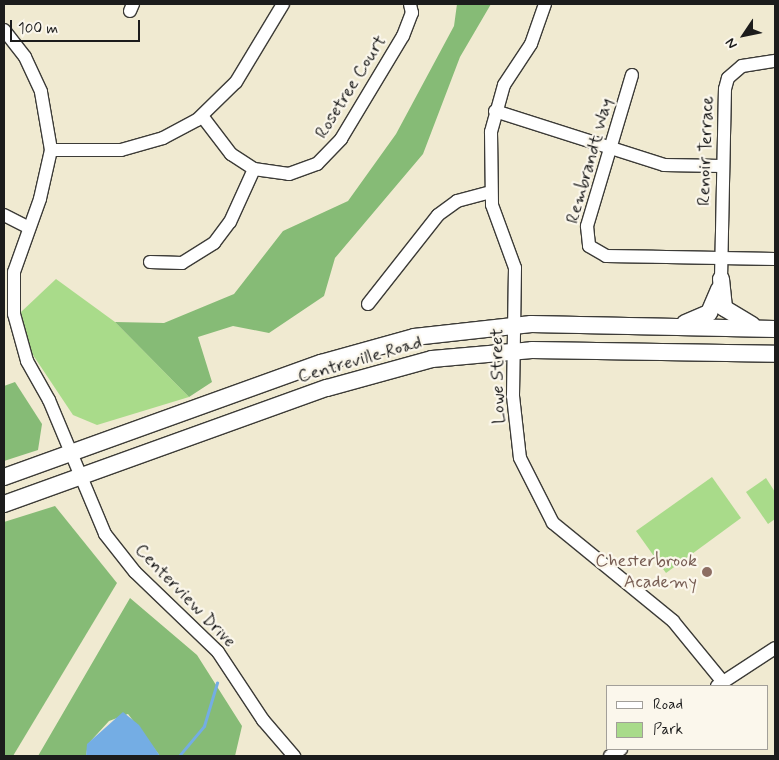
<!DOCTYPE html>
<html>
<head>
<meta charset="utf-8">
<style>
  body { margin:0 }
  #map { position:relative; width:779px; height:760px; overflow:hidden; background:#f0ead1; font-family:Mynerve,sans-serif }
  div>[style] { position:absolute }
  .green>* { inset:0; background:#a9db8a }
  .forest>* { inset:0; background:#86bb76 }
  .water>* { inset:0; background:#74ade4 }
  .stream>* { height:2.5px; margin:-1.25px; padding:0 1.25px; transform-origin:1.25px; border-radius:1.25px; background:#74ade4 }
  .roads { filter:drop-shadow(1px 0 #3c3b37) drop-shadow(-1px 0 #3c3b37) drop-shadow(0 1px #3c3b37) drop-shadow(0 -1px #3c3b37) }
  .minor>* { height:12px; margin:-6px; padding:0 6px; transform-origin:6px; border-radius:6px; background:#fff }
  .major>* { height:16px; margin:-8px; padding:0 8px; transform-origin:8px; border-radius:8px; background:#fff }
  .dots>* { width:14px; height:14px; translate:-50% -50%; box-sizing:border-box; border:2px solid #fbf7ec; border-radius:50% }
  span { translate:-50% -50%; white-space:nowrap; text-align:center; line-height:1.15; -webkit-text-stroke:4.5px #fbf7ec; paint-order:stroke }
  .street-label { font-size:18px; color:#1c1c1c }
  .education-label { font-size:18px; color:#785e54 }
  .right { translate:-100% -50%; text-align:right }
  .frame { position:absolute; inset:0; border:5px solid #1c1c1c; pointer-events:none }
  .legend { position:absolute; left:606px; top:685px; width:162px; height:65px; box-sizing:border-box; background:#fbf7ec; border:1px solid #a29f99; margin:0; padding:6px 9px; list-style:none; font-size:15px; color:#1c1c1c }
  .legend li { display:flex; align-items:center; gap:10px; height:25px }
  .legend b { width:25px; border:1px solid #a29f99 }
  .north { position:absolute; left:719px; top:10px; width:50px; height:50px; -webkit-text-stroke:4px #fbf7ec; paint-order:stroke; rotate:236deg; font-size:14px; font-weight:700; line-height:20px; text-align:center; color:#1c1c1c }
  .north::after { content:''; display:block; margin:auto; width:18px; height:22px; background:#1c1c1c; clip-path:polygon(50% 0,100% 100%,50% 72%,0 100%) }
  .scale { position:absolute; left:10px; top:20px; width:130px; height:22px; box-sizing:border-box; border:2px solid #1c1c1c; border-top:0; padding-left:6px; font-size:15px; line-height:18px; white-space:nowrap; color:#1c1c1c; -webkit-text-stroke:4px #fbf7ec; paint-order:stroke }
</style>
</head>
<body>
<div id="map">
  <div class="green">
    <i style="clip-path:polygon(56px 279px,115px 322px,189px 397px,97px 425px,73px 415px,29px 349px,21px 312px)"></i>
    <i style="clip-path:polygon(712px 477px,741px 518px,666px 573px,636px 531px)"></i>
    <i style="clip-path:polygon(766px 478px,775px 492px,775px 519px,768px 524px,746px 492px)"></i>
  </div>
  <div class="forest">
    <i style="clip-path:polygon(457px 4px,491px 4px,460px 57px,423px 154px,335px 258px,324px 296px,269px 333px,233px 326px,198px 337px,212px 382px,189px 397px,115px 322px,164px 323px,234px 294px,283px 231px,348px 201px,396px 134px,454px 26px)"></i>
    <i style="clip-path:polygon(15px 382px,42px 424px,38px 450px,4px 461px,4px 386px)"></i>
    <i style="clip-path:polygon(55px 506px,117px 583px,13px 756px,4px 756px,4px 522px)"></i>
    <i style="clip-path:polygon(130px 598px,197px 655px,242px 726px,235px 756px,160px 756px,128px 714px,109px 721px,88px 744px,86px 756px,38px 756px)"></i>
  </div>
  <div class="water">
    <i style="clip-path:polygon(123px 712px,139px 725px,160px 756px,86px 756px,87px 744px)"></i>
  </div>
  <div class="stream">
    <i style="left:179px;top:756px;width:39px;rotate:-50deg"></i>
    <i style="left:204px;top:726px;width:45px;rotate:-73.2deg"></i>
  </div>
  <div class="roads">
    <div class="minor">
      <i style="left:545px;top:4px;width:42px;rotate:109.3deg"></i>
      <i style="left:531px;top:44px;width:49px;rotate:123.4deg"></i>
      <i style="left:504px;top:85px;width:49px;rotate:105.5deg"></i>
      <i style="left:491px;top:132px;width:73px;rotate:89.2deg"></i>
      <i style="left:492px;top:205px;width:67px;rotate:69.9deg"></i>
      <i style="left:515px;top:268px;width:128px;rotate:90.9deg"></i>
      <i style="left:513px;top:396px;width:62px;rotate:83.6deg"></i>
      <i style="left:520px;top:458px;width:73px;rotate:63.1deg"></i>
      <i style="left:553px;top:523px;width:155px;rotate:39.2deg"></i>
      <i style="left:673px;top:621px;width:79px;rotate:50.7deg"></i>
      <i style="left:130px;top:11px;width:8px;rotate:-67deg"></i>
      <i style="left:4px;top:30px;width:34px;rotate:52deg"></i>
      <i style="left:25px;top:57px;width:38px;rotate:65deg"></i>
      <i style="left:41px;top:92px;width:59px;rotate:80.2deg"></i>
      <i style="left:51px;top:150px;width:50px;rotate:102.7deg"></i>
      <i style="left:40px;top:199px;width:77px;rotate:109.6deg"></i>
      <i style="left:14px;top:272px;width:42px;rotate:90deg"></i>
      <i style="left:14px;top:314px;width:49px;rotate:74.5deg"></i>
      <i style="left:27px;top:361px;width:45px;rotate:60.6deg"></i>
      <i style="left:49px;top:400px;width:145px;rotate:67.3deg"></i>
      <i style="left:105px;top:534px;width:48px;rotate:51.7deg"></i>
      <i style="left:135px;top:572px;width:115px;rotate:43.9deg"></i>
      <i style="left:218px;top:652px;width:82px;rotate:56.5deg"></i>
      <i style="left:263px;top:720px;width:48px;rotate:49.3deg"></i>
      <i style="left:632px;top:75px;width:158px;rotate:106.6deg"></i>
      <i style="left:587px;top:226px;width:20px;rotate:84deg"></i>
      <i style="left:589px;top:246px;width:20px;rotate:30deg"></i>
      <i style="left:606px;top:256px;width:169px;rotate:1deg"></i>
      <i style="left:495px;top:111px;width:177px;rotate:17.7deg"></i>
      <i style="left:664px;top:165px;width:58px;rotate:1deg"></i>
      <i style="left:202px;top:116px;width:48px;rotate:52.7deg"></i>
      <i style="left:231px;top:154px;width:27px;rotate:33deg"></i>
      <i style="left:254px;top:169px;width:35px;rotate:8deg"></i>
      <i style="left:289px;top:174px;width:30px;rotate:-20deg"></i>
      <i style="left:317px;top:164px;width:35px;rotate:-46deg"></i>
      <i style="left:341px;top:139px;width:120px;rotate:-59deg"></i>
      <i style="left:403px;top:36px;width:25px;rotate:-69deg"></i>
      <i style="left:412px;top:13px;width:9px;rotate:-103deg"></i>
      <i style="left:51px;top:150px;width:70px"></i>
      <i style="left:121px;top:150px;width:44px;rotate:-15.9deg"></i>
      <i style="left:163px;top:138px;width:38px;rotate:-28deg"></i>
      <i style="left:197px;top:120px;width:54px;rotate:-44.3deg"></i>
      <i style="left:236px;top:82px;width:91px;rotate:-58.9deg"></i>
      <i style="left:4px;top:215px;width:27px;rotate:27deg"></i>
      <i style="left:150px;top:262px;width:32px;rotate:2deg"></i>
      <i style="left:182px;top:263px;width:38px;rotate:-32deg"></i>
      <i style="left:214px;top:243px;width:26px;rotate:-53deg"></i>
      <i style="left:230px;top:222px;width:58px;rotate:-65.6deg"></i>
      <i style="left:721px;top:279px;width:190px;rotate:-88.8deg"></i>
      <i style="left:725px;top:89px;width:11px;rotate:-75deg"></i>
      <i style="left:728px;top:78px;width:18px;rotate:-41deg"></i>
      <i style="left:742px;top:66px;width:33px;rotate:-9deg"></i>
      <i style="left:368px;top:304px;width:113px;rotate:-51.8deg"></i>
      <i style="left:438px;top:215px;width:24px;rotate:-36deg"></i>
      <i style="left:457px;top:201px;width:34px;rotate:-15deg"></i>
      <i style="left:717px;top:686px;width:69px;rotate:-33.2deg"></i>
      <i style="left:610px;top:756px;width:13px;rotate:-32deg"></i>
    </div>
    <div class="major">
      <i style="left:721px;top:279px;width:29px;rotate:84deg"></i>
      <i style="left:724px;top:308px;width:33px;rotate:31deg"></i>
      <i style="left:685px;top:323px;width:26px;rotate:-23deg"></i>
      <i style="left:709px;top:313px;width:26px;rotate:-67deg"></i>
      <i style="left:4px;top:477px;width:337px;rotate:-19.8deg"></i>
      <i style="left:321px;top:363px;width:97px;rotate:-15.6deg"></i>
      <i style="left:414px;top:337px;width:118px;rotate:-6.3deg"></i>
      <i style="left:531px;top:324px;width:244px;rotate:1.2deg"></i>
      <i style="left:4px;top:504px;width:343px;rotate:-19.8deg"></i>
      <i style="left:327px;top:388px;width:109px;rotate:-15.4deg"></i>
      <i style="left:432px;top:359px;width:100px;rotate:-5.1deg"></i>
      <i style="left:532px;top:350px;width:243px;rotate:0.9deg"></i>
    </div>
  </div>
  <div class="dots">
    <i style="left:707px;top:572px;background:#8d6e63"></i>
  </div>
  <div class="street-label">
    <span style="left:351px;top:87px;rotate:-58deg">Rosetree Court</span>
    <span style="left:706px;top:151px;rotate:-88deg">Renoir Terrace</span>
    <span style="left:590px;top:161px;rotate:-74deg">Rembrandt Way</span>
    <span style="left:360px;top:360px;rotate:-16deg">Centreville Road</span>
    <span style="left:498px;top:376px;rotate:-91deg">Lowe Street</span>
    <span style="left:185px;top:596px;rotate:46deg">Centerview Drive</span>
  </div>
  <div class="education-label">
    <span class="right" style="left:697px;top:572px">Chesterbrook<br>Academy</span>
  </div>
  <div class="frame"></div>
  <ul class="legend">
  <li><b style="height:6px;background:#fff"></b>Road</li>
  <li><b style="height:14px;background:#a9db8a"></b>Park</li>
  </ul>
  <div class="north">N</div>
  <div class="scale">100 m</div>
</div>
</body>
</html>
